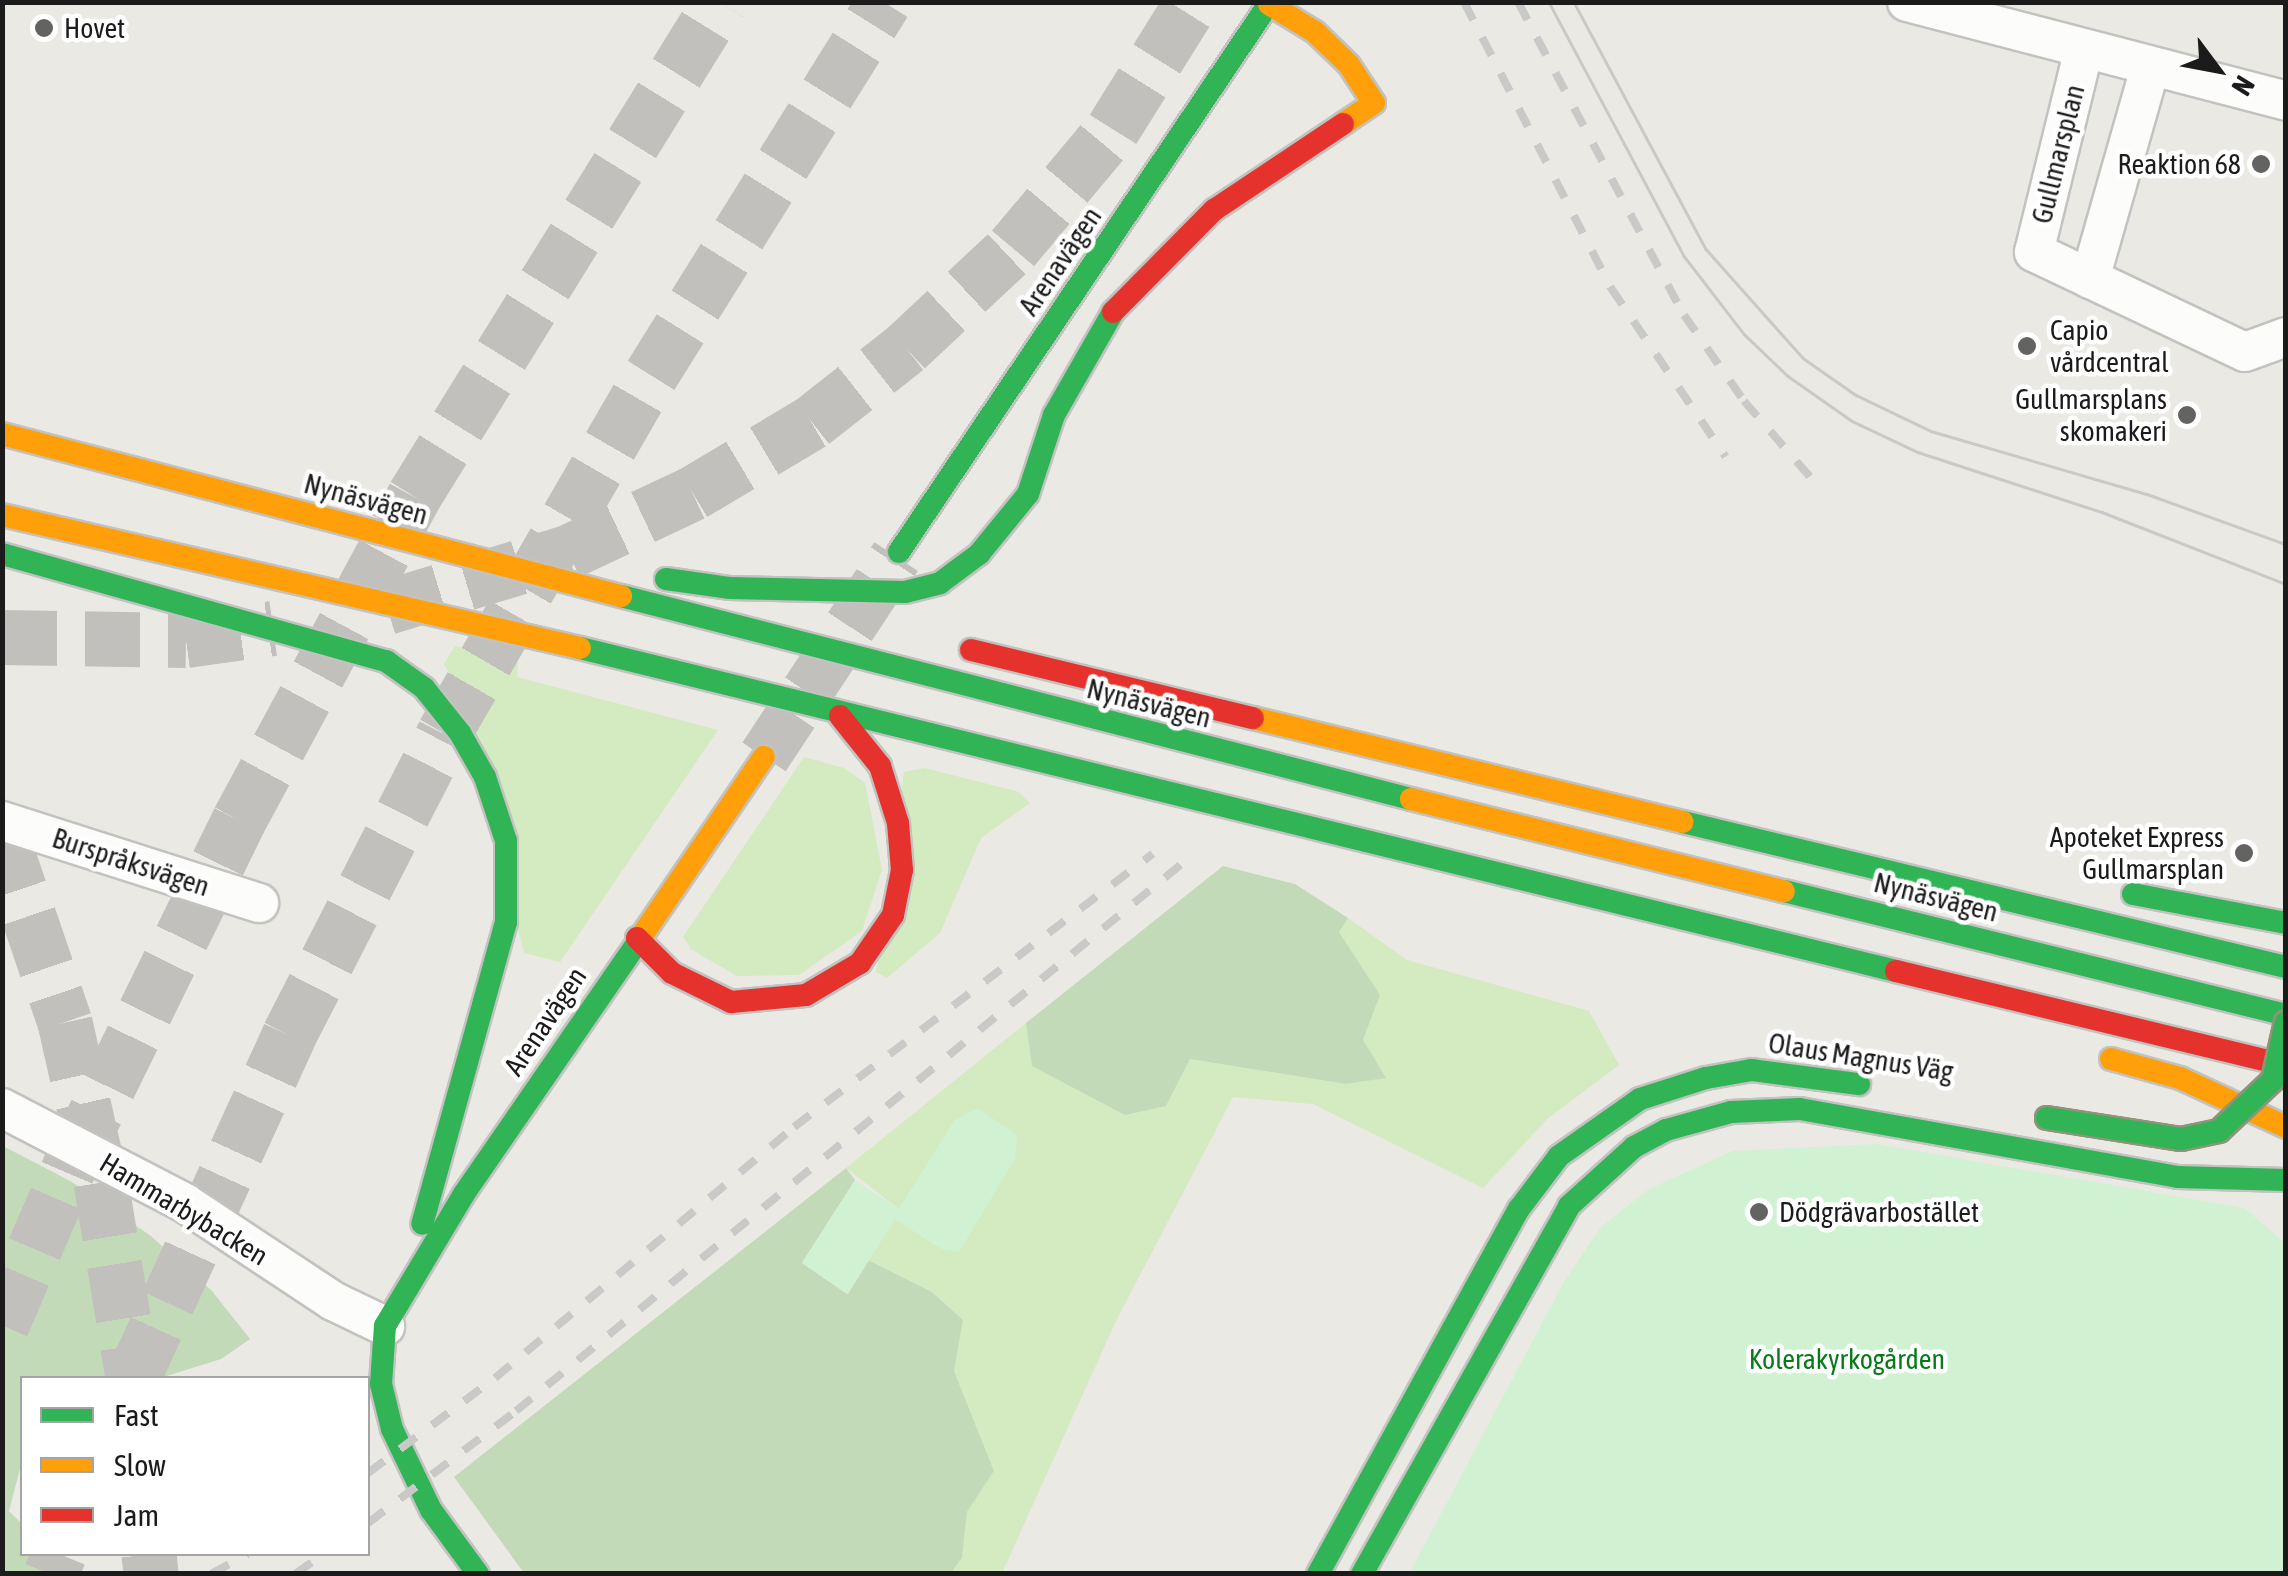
<!DOCTYPE html>
<html>
<head>
<meta charset="utf-8">
<style>
  body { margin:0 }
  #map { position:relative; width:2288px; height:1576px; overflow:hidden; background:#eae9e4; font-family:"Asap Condensed",sans-serif }
  div>[style] { position:absolute }
  .grass>* { inset:0; background:#d4eac1 }
  .forest>* { inset:0; background:#c2dab8 }
  .park>* { inset:0; background:#d0f2d2 }
  .secondary-tunnel>* { height:52px; margin-top:-26px; transform-origin:0; background:repeating-linear-gradient(90deg,#c1c0bc 0 52px,transparent 0 78px) }
  .highway-tunnel>* { height:55px; margin-top:-27.5px; transform-origin:0; background:repeating-linear-gradient(90deg,#c1c0bc 0 55px,transparent 0 83px) }
  .roads { filter:drop-shadow(2px 0 #c2c2c0) drop-shadow(-2px 0 #c2c2c0) drop-shadow(0 2px #c2c2c0) drop-shadow(0 -2px #c2c2c0) }
  .street>* { height:38px; margin:-19px; padding:0 19px; transform-origin:19px; border-radius:19px; background:#fcfcfb }
  .fast>* { height:22px; margin:-11px; padding:0 11px; transform-origin:11px; border-radius:11px; background:#30b455 }
  .slow>* { height:22px; margin:-11px; padding:0 11px; transform-origin:11px; border-radius:11px; background:#ff9f0a }
  .jam>* { height:22px; margin:-11px; padding:0 11px; transform-origin:11px; border-radius:11px; background:#e5322d }
  .tram>* { height:2.5px; margin:-1.25px; padding:0 1.25px; transform-origin:1.25px; border-radius:1.25px; background:#c9c9c8 }
  .rail>* { height:8px; margin-top:-4px; transform-origin:0; background:repeating-linear-gradient(90deg,#c9c9c8 0 20px,transparent 0 40px) }
  .bridges { filter:drop-shadow(2px 0 #90947c) drop-shadow(-2px 0 #90947c) drop-shadow(0 2px #90947c) drop-shadow(0 -2px #90947c) }
  .fast-bridge>* { height:22px; margin:-11px; padding:0 11px; transform-origin:11px; border-radius:11px; background:#30b455 }
  .dots>* { width:28px; height:28px; translate:-50% -50%; box-sizing:border-box; border:5px solid #fff; border-radius:50% }
  span { translate:-50% -50%; white-space:nowrap; text-align:center; line-height:1.15; -webkit-text-stroke:9px #fff; paint-order:stroke }
  .poi-label { font-size:28px; color:#1b1b1b }
  .left { translate:0 -50%; text-align:left }
  .right { translate:-100% -50%; text-align:right }
  .street-label { font-size:28px; color:#1b1b1b }
  .park-label { font-size:28px; color:#097a1a }
  .frame { position:absolute; inset:0; border:5px solid #1b1b1b; pointer-events:none }
  .legend { position:absolute; left:20px; top:1376px; width:350px; height:180px; box-sizing:border-box; background:#fff; border:2px solid #a4a4a4; margin:0; padding:12px 18px; list-style:none; font-size:30px; color:#1b1b1b }
  .legend li { display:flex; align-items:center; gap:20px; height:50px }
  .legend b { width:50px; border:2px solid #a4a4a4 }
  .north { position:absolute; left:2168px; top:20px; width:100px; height:100px; -webkit-text-stroke:8px #fff; paint-order:stroke; rotate:122deg; font-size:28px; font-weight:700; line-height:40px; text-align:center; color:#1b1b1b }
  .north::after { content:''; display:block; margin:auto; width:35px; height:45px; background:#1b1b1b; clip-path:polygon(50% 0,100% 100%,50% 72%,0 100%) }
</style>
</head>
<body>
<div id="map">
  <div class="grass">
    <i style="clip-path:polygon(455px 646px,518px 662px,517px 677px,718px 730px,560px 962px,524px 953px,460px 692px,444px 664px)"></i>
    <i style="clip-path:polygon(804px 757px,844px 768px,865px 783px,882px 870px,862px 931px,799px 975px,737px 976px,691px 949px,683px 937px)"></i>
    <i style="clip-path:polygon(925px 768px,1019px 792px,1030px 803px,981px 838px,940px 933px,887px 978px,876px 972px,904px 772px)"></i>
    <i style="clip-path:polygon(1348px 918px,1407px 960px,1589px 1011px,1619px 1065px,1547px 1119px,1483px 1188px,1313px 1104px,1233px 1097px,1116px 1321px,1002px 1573px,950px 1573px,962px 1558px,967px 1512px,994px 1471px,954px 1371px,963px 1320px,932px 1292px,868px 1260px,895px 1219px,942px 1249px,955px 1120px,899px 1209px,846px 1168px,1026px 1023px,1032px 1066px,1078px 1087px,1166px 1106px,1190px 1059px,1346px 1084px,1385px 1078px,1363px 1040px,1380px 995px,1339px 932px)"></i>
  </div>
  <div class="forest">
    <i style="clip-path:polygon(1223px 866px,1295px 884px,1348px 918px,1339px 932px,1380px 995px,1363px 1040px,1386px 1078px,1346px 1084px,1190px 1059px,1166px 1106px,1125px 1115px,1032px 1066px,1026px 1023px)"></i>
    <i style="clip-path:polygon(3px 1146px,72px 1182px,151px 1236px,212px 1291px,250px 1339px,221px 1359px,160px 1378px,22px 1378px,22px 1461px,9px 1511px,22px 1524px,22px 1554px,54px 1554px,61px 1573px,3px 1573px)"></i>
    <i style="clip-path:polygon(846px 1168px,855px 1180px,802px 1263px,847px 1294px,868px 1260px,932px 1292px,963px 1320px,954px 1371px,994px 1471px,967px 1512px,962px 1558px,950px 1574px,524px 1573px,454px 1477px)"></i>
  </div>
  <div class="park">
    <i style="clip-path:polygon(977px 1108px,1017px 1135px,1015px 1159px,959px 1252px,942px 1249px,895px 1219px,848px 1294px,802px 1263px,855px 1180px,899px 1209px,955px 1120px)"></i>
    <i style="clip-path:polygon(1877px 1144px,2244px 1208px,2285px 1243px,2285px 1573px,1409px 1574px,1565px 1280px,1601px 1227px,1649px 1189px,1733px 1151px)"></i>
  </div>
  <div class="secondary-tunnel">
    <i style="left:764px;top:757px;width:240px;rotate:-56.6deg"></i>
  </div>
  <div class="highway-tunnel">
    <i style="left:387px;top:607px;width:189px;rotate:-16.9deg"></i>
    <i style="left:568px;top:552px;width:138px;rotate:-25.3deg"></i>
    <i style="left:693px;top:493px;width:139px;rotate:-30.8deg"></i>
    <i style="left:812px;top:422px;width:120px;rotate:-38.2deg"></i>
    <i style="left:906px;top:348px;width:146px;rotate:-43.1deg"></i>
    <i style="left:1013px;top:248px;width:155px;rotate:-50deg"></i>
    <i style="left:1113px;top:129px;width:150px;rotate:-58.1deg"></i>
    <i style="left:2px;top:637px;width:184px;rotate:0.9deg"></i>
    <i style="left:186px;top:640px;width:88px;rotate:-7.9deg"></i>
    <i style="left:2px;top:837px;width:195px;rotate:71.2deg"></i>
    <i style="left:65px;top:1022px;width:164px;rotate:77.3deg"></i>
    <i style="left:101px;top:1182px;width:199px;rotate:80.7deg"></i>
    <i style="left:2px;top:1325px;width:178px;rotate:-66.9deg"></i>
    <i style="left:72px;top:1161px;width:380px;rotate:-63.9deg"></i>
    <i style="left:239px;top:820px;width:368px;rotate:-61.6deg"></i>
    <i style="left:414px;top:496px;width:581px;rotate:-58.22deg"></i>
    <i style="left:133px;top:1378px;width:377px;rotate:-65.5deg"></i>
    <i style="left:289px;top:1035px;width:339px;rotate:-62.8deg"></i>
    <i style="left:444px;top:733px;width:414px;rotate:-60deg"></i>
    <i style="left:651px;top:375px;width:440px;rotate:-58deg"></i>
    <i style="left:149px;top:1554px;width:20px;rotate:84deg"></i>
    <i style="left:51px;top:1574px;width:22px;rotate:-68deg"></i>
  </div>
  <div class="roads">
    <div class="street">
      <i style="left:1907px;top:2px;width:392px;rotate:14.6deg"></i>
      <i style="left:2083px;top:53px;width:205px;rotate:103.8deg"></i>
      <i style="left:2034px;top:252px;width:233px;rotate:25.4deg"></i>
      <i style="left:2245px;top:352px;width:44px;rotate:-20.1deg"></i>
      <i style="left:2090px;top:279px;width:218px;rotate:-74.1deg"></i>
      <i style="left:2px;top:821px;width:270px;rotate:17.7deg"></i>
      <i style="left:2px;top:1108px;width:206px;rotate:27.4deg"></i>
      <i style="left:185px;top:1203px;width:178px;rotate:33.5deg"></i>
      <i style="left:333px;top:1301px;width:58px;rotate:25.7deg"></i>
    </div>
    <div class="fast">
      <i style="left:899px;top:552px;width:663px;rotate:-56deg"></i>
      <i style="left:2px;top:554px;width:399px;rotate:15.6deg"></i>
      <i style="left:386px;top:661px;width:47px;rotate:35.4deg"></i>
      <i style="left:424px;top:688px;width:58px;rotate:51.3deg"></i>
      <i style="left:460px;top:733px;width:51px;rotate:60.4deg"></i>
      <i style="left:485px;top:777px;width:67px;rotate:71.8deg"></i>
      <i style="left:506px;top:841px;width:81px;rotate:90deg"></i>
      <i style="left:506px;top:922px;width:313px;rotate:105.5deg"></i>
      <i style="left:666px;top:579px;width:65px;rotate:8deg"></i>
      <i style="left:730px;top:588px;width:175px;rotate:1.3deg"></i>
      <i style="left:905px;top:592px;width:36px;rotate:-14deg"></i>
      <i style="left:940px;top:583px;width:49px;rotate:-36.6deg"></i>
      <i style="left:979px;top:554px;width:77px;rotate:-50.8deg"></i>
      <i style="left:1028px;top:494px;width:83px;rotate:-71.8deg"></i>
      <i style="left:1054px;top:415px;width:119px;rotate:-60.2deg"></i>
      <i style="left:621px;top:596px;width:816px;rotate:14.41deg"></i>
      <i style="left:580px;top:648px;width:1355px;rotate:13.79deg"></i>
      <i style="left:1683px;top:822px;width:620px;rotate:13.52deg"></i>
      <i style="left:1784px;top:891px;width:517px;rotate:13.87deg"></i>
      <i style="left:2133px;top:894px;width:156px;rotate:10.7deg"></i>
      <i style="left:478px;top:1574px;width:79px;rotate:-126.3deg"></i>
      <i style="left:431px;top:1510px;width:90px;rotate:-115.7deg"></i>
      <i style="left:392px;top:1429px;width:46px;rotate:-103.7deg"></i>
      <i style="left:381px;top:1384px;width:58px;rotate:-86.1deg"></i>
      <i style="left:385px;top:1326px;width:154px;rotate:-59.1deg"></i>
      <i style="left:464px;top:1194px;width:312px;rotate:-55.4deg"></i>
      <i style="left:1318px;top:1574px;width:417px;rotate:-61.2deg"></i>
      <i style="left:1519px;top:1209px;width:66px;rotate:-53deg"></i>
      <i style="left:1559px;top:1156px;width:99px;rotate:-35.1deg"></i>
      <i style="left:1640px;top:1099px;width:69px;rotate:-17.7deg"></i>
      <i style="left:1706px;top:1078px;width:47px;rotate:-9.9deg"></i>
      <i style="left:1752px;top:1070px;width:108px;rotate:7.5deg"></i>
      <i style="left:1362px;top:1574px;width:422px;rotate:-60.6deg"></i>
      <i style="left:1569px;top:1206px;width:88px;rotate:-42.2deg"></i>
      <i style="left:1634px;top:1147px;width:36px;rotate:-28deg"></i>
      <i style="left:1666px;top:1130px;width:67px;rotate:-15.5deg"></i>
      <i style="left:1731px;top:1112px;width:69px;rotate:-2.5deg"></i>
      <i style="left:1800px;top:1109px;width:384px;rotate:10.2deg"></i>
      <i style="left:2178px;top:1177px;width:108px;rotate:1.6deg"></i>
    </div>
    <div class="slow">
      <i style="left:1269px;top:4px;width:54px;rotate:31.3deg"></i>
      <i style="left:1315px;top:32px;width:47px;rotate:44.1deg"></i>
      <i style="left:1349px;top:65px;width:45px;rotate:56.7deg"></i>
      <i style="left:1374px;top:103px;width:37px;rotate:146deg"></i>
      <i style="left:2px;top:434px;width:640px;rotate:14.67deg"></i>
      <i style="left:2px;top:515px;width:593px;rotate:12.96deg"></i>
      <i style="left:1253px;top:718px;width:442px;rotate:13.6deg"></i>
      <i style="left:1411px;top:799px;width:384px;rotate:13.9deg"></i>
      <i style="left:641px;top:937px;width:218px;rotate:-55.7deg"></i>
      <i style="left:2111px;top:1059px;width:72px;rotate:15.4deg"></i>
      <i style="left:2180px;top:1078px;width:117px;rotate:24.8deg"></i>
    </div>
    <div class="jam">
      <i style="left:1113px;top:312px;width:144px;rotate:-45.3deg"></i>
      <i style="left:1214px;top:210px;width:155px;rotate:-33.7deg"></i>
      <i style="left:971px;top:650px;width:290px;rotate:13.6deg"></i>
      <i style="left:637px;top:938px;width:49px;rotate:45deg"></i>
      <i style="left:672px;top:973px;width:66px;rotate:26.2deg"></i>
      <i style="left:731px;top:1002px;width:75px;rotate:-5.3deg"></i>
      <i style="left:806px;top:995px;width:63px;rotate:-30.7deg"></i>
      <i style="left:860px;top:963px;width:58px;rotate:-55.5deg"></i>
      <i style="left:893px;top:915px;width:46px;rotate:-78.7deg"></i>
      <i style="left:902px;top:870px;width:47px;rotate:-94.9deg"></i>
      <i style="left:898px;top:823px;width:60px;rotate:-107.5deg"></i>
      <i style="left:880px;top:766px;width:64px;rotate:-128.7deg"></i>
      <i style="left:1896px;top:971px;width:401px;rotate:13.6deg"></i>
    </div>
  </div>
  <div class="tram">
    <i style="left:1549px;top:2px;width:288px;rotate:62deg"></i>
    <i style="left:1684px;top:256px;width:98px;rotate:52.4deg"></i>
    <i style="left:1744px;top:334px;width:61px;rotate:43.7deg"></i>
    <i style="left:1788px;top:376px;width:78px;rotate:35.1deg"></i>
    <i style="left:1852px;top:421px;width:73px;rotate:25.2deg"></i>
    <i style="left:1918px;top:452px;width:194px;rotate:18.1deg"></i>
    <i style="left:2102px;top:512px;width:198px;rotate:21.4deg"></i>
    <i style="left:1574px;top:2px;width:280px;rotate:61.9deg"></i>
    <i style="left:1706px;top:249px;width:146px;rotate:48.3deg"></i>
    <i style="left:1803px;top:358px;width:65px;rotate:34.9deg"></i>
    <i style="left:1856px;top:395px;width:83px;rotate:25.6deg"></i>
    <i style="left:1931px;top:431px;width:225px;rotate:16.3deg"></i>
    <i style="left:2147px;top:494px;width:144px;rotate:19.9deg"></i>
  </div>
  <div class="rail">
    <i style="left:1464px;top:2px;width:322px;rotate:62.8deg"></i>
    <i style="left:1611px;top:288px;width:204px;rotate:55.8deg"></i>
    <i style="left:1518px;top:2px;width:354px;rotate:62.1deg"></i>
    <i style="left:1684px;top:315px;width:105px;rotate:55.1deg"></i>
    <i style="left:1744px;top:401px;width:102px;rotate:49deg"></i>
    <i style="left:368px;top:1473px;width:159px;rotate:-36.8deg"></i>
    <i style="left:495px;top:1378px;width:390px;rotate:-40deg"></i>
    <i style="left:794px;top:1127px;width:451px;rotate:-37.3deg"></i>
    <i style="left:368px;top:1523px;width:186px;rotate:-37.1deg"></i>
    <i style="left:516px;top:1411px;width:865px;rotate:-39.42deg"></i>
    <i style="left:211px;top:1574px;width:42px;rotate:-28.4deg"></i>
    <i style="left:295px;top:1574px;width:35px;rotate:-35deg"></i>
  </div>
  <div class="bridges">
    <div class="fast-bridge">
      <i style="left:2047px;top:1118px;width:136px;rotate:8.9deg"></i>
      <i style="left:2181px;top:1139px;width:39px;rotate:-12deg"></i>
      <i style="left:2219px;top:1131px;width:74px;rotate:-43.4deg"></i>
      <i style="left:2273px;top:1080px;width:59px;rotate:-77.4deg"></i>
    </div>
  </div>
  <div class="dots">
    <i style="left:44px;top:28px;background:#636361"></i>
    <i style="left:2261px;top:164px;background:#636361"></i>
    <i style="left:2027px;top:346px;background:#636361"></i>
    <i style="left:2187px;top:415px;background:#636361"></i>
    <i style="left:2244px;top:853px;background:#636361"></i>
    <i style="left:1759px;top:1212px;background:#636361"></i>
  </div>
  <div class="poi-label">
    <span class="left" style="left:64px;top:28px">Hovet</span>
    <span class="right" style="left:2241px;top:164px">Reaktion 68</span>
    <span class="left" style="left:2050px;top:346px">Capio<br>vårdcentral</span>
    <span class="right" style="left:2167px;top:415px">Gullmarsplans<br>skomakeri</span>
    <span class="right" style="left:2224px;top:853px">Apoteket Express<br>Gullmarsplan</span>
    <span class="left" style="left:1779px;top:1212px">Dödgrävarbostället</span>
  </div>
  <div class="street-label">
    <span style="left:2058px;top:154px;rotate:-76deg">Gullmarsplan</span>
    <span style="left:1060px;top:261px;rotate:-56deg">Arenavägen</span>
    <span style="left:366px;top:499px;rotate:15deg">Nynäsvägen</span>
    <span style="left:1149px;top:703px;rotate:14deg">Nynäsvägen</span>
    <span style="left:131px;top:862px;rotate:18deg">Burspråksvägen</span>
    <span style="left:1936px;top:897px;rotate:14deg">Nynäsvägen</span>
    <span style="left:545px;top:1021px;rotate:-56deg">Arenavägen</span>
    <span style="left:1861px;top:1057px;rotate:9deg">Olaus Magnus Väg</span>
    <span style="left:184px;top:1209px;rotate:31deg">Hammarbybacken</span>
  </div>
  <div class="park-label">
    <span style="left:1847px;top:1359px">Kolerakyrkogården</span>
  </div>
  <div class="frame"></div>
  <ul class="legend">
  <li><b style="height:12px;background:#30b455"></b>Fast</li>
  <li><b style="height:12px;background:#ff9f0a"></b>Slow</li>
  <li><b style="height:12px;background:#e5322d"></b>Jam</li>
  </ul>
  <div class="north">N</div>
</div>
</body>
</html>
